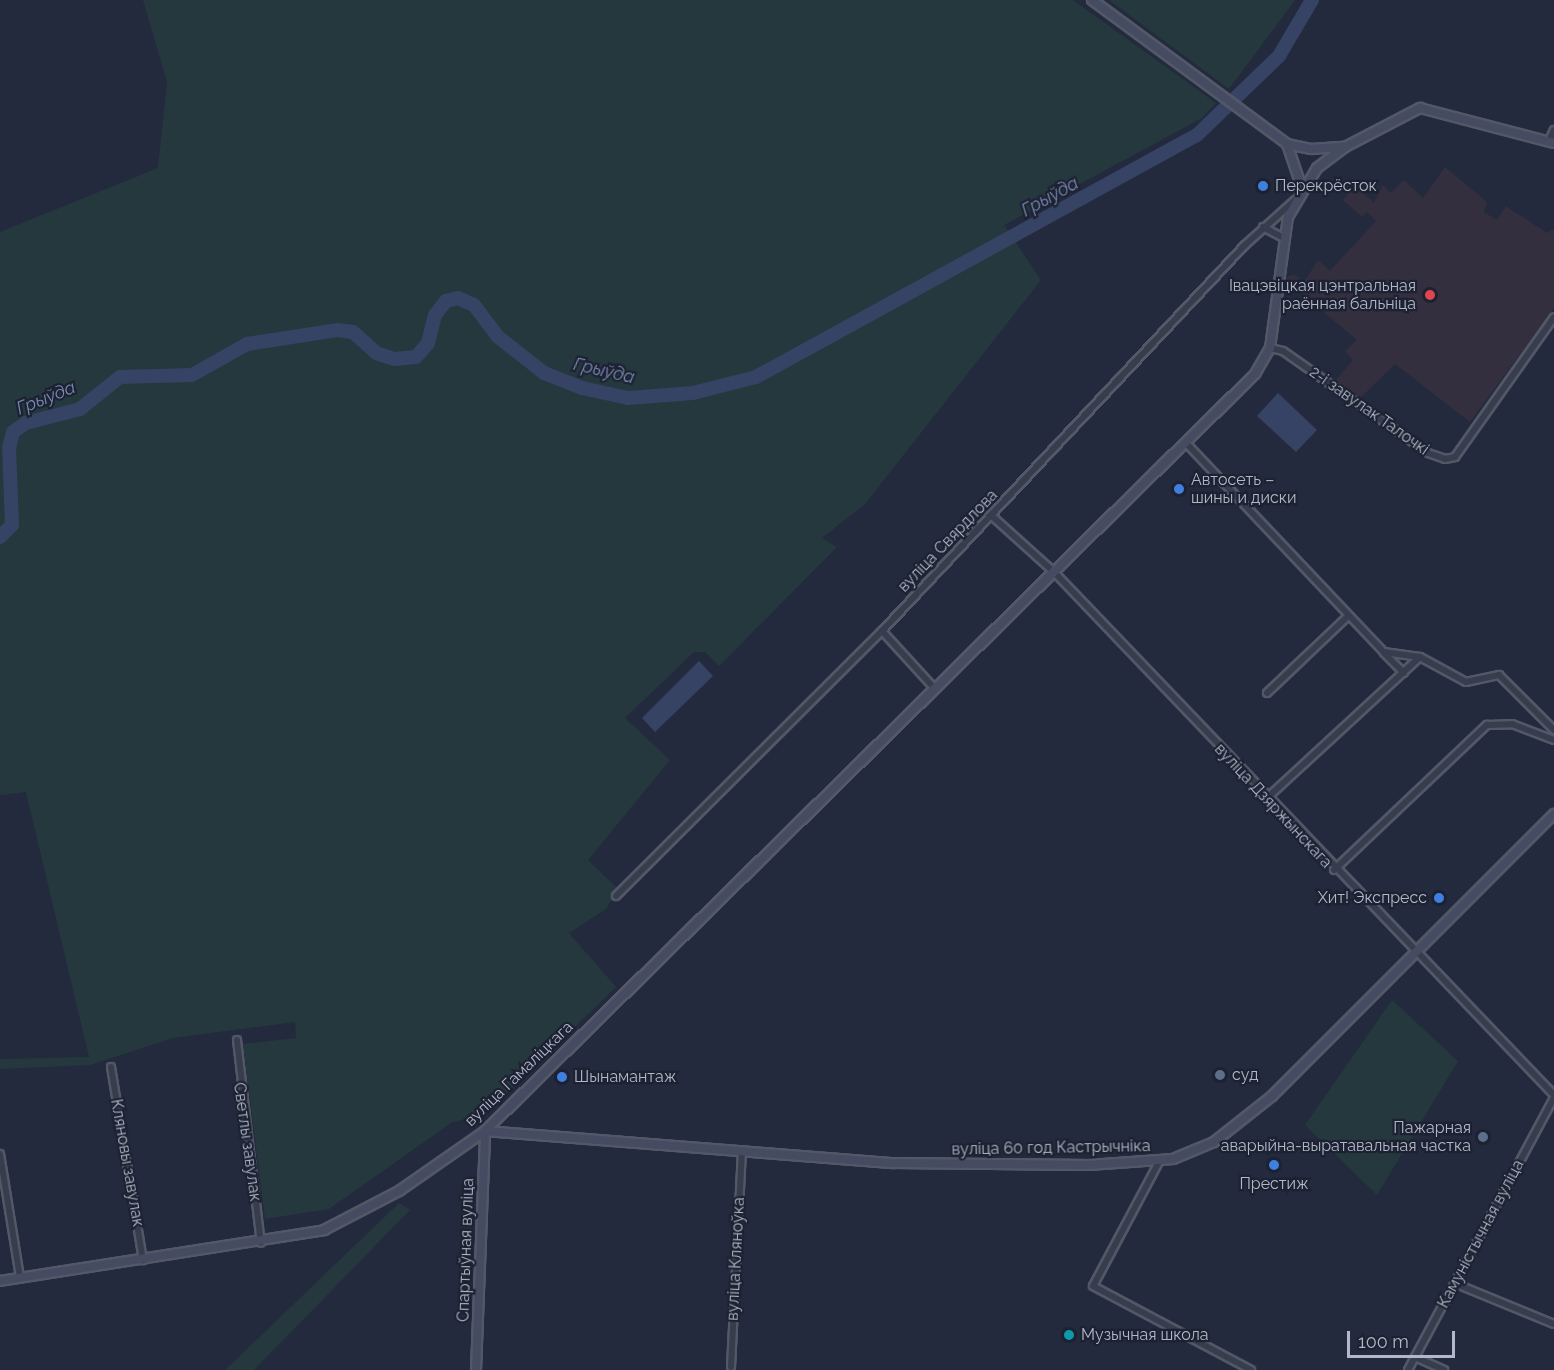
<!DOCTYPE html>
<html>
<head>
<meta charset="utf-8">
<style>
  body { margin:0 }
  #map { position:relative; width:1554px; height:1370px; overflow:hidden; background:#232a3d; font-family:Raleway,sans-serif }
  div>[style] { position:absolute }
  .medical>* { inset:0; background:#332f3e }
  .green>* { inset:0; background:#25383e }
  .water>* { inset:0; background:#364364 }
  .river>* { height:14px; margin:-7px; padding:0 7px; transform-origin:7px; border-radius:7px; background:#364364 }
  .roads { filter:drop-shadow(2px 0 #525868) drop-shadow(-2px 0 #525868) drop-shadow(0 2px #525868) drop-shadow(0 -2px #525868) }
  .street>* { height:6px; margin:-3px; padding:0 3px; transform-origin:3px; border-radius:3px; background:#373d4d }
  .secondary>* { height:8px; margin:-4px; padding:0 4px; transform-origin:4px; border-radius:4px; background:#454b60 }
  .dots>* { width:16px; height:16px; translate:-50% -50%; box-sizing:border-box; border:3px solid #1c2232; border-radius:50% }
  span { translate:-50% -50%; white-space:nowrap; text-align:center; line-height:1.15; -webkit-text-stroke:4.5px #1c2232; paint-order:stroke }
  .poi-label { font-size:16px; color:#b3b8c9 }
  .left { translate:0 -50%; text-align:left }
  .right { translate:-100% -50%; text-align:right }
  .street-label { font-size:16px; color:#b3b8c9 }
  .water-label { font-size:18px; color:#7a89b1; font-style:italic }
  .scale { position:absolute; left:1347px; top:1331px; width:108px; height:27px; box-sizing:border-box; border:3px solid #b3b8c9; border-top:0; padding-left:8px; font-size:18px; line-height:21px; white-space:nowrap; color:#b3b8c9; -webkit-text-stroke:4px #1c2232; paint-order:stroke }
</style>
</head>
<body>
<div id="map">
  <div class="medical">
    <i style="clip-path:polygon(1445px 167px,1487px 202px,1484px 212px,1497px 220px,1506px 206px,1547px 233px,1554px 229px,1554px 308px,1470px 422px,1395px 364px,1359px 399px,1335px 381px,1353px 360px,1345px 351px,1357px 340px,1283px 278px,1294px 274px,1304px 282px,1318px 260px,1330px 271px,1376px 221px,1367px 212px,1362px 217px,1343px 200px,1355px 186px,1374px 203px,1383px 185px,1391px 193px,1404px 180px,1423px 198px)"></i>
  </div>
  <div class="green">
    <i style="clip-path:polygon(143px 0,1073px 0,1216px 103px,1202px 118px,1004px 225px,1041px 280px,865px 504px,822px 538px,837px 547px,719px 666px,705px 652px,694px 652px,625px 718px,670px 760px,588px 860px,618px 889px,606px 909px,569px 933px,616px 987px,485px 1114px,451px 1123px,329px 1209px,265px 1219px,243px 1044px,296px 1038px,295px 1022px,173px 1038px,90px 1065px,0 1069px,0 1059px,89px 1057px,26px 792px,0 795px,0 232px,158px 168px,167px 82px)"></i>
    <i style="clip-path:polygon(1109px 0,1295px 0,1229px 89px)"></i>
    <i style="clip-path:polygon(1392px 1000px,1458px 1061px,1377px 1195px,1305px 1125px)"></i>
    <i style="clip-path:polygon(399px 1203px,410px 1210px,254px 1370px,225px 1370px)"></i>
  </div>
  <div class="water">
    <i style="clip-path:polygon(1278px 393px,1317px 430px,1296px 452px,1257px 416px)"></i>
    <i style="clip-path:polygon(699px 661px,713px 676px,655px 732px,642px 718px)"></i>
  </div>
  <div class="river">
    <i style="left:0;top:537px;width:17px;rotate:-45deg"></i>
    <i style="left:12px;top:525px;width:77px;rotate:-92.2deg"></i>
    <i style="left:9px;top:448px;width:16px;rotate:-76deg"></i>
    <i style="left:13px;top:432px;width:16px;rotate:-35deg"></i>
    <i style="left:26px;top:423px;width:56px;rotate:-14.5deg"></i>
    <i style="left:80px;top:409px;width:51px;rotate:-38.7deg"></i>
    <i style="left:120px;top:377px;width:72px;rotate:-1.6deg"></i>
    <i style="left:192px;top:375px;width:63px;rotate:-29.4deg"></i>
    <i style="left:247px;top:344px;width:91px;rotate:-8.8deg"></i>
    <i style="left:337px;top:330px;width:16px;rotate:7deg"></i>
    <i style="left:353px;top:332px;width:31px;rotate:42deg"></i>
    <i style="left:376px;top:353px;width:19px;rotate:18deg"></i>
    <i style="left:394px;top:359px;width:22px;rotate:-5deg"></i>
    <i style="left:416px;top:357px;width:18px;rotate:-49deg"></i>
    <i style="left:428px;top:343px;width:29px;rotate:-76deg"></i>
    <i style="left:435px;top:315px;width:18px;rotate:-52deg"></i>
    <i style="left:446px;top:301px;width:12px;rotate:-14deg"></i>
    <i style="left:458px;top:298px;width:17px;rotate:24deg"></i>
    <i style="left:474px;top:305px;width:39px;rotate:53deg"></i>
    <i style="left:497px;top:336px;width:60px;rotate:38.2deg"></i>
    <i style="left:544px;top:373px;width:41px;rotate:21.5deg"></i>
    <i style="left:582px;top:388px;width:47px;rotate:12.3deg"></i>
    <i style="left:628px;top:398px;width:65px;rotate:-4.4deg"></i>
    <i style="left:693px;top:393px;width:65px;rotate:-14.3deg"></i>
    <i style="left:756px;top:377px;width:503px;rotate:-28.76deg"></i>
    <i style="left:1197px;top:135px;width:114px;rotate:-43.9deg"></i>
    <i style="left:1279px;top:56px;width:65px;rotate:-59.5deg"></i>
  </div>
  <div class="roads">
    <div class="street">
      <i style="left:1549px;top:141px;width:12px;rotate:-66deg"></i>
      <i style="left:1263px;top:227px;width:21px;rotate:28deg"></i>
      <i style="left:1270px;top:348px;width:13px;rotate:13deg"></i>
      <i style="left:1283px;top:351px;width:177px;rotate:35.1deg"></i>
      <i style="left:1428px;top:453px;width:18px;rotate:19deg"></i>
      <i style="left:1445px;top:459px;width:10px;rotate:-11deg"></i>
      <i style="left:1455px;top:457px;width:171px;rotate:-54.7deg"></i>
      <i style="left:1187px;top:444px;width:286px;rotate:46.6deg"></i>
      <i style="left:1384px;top:652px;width:36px;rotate:8deg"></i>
      <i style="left:1420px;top:657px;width:52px;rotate:28.5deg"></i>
      <i style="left:1466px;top:682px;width:34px;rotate:-12deg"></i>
      <i style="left:1499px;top:675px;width:78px;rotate:45deg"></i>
      <i style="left:993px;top:517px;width:84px;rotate:42.1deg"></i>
      <i style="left:1055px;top:573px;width:722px;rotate:46.29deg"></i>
      <i style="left:882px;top:631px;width:79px;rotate:47.6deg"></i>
      <i style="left:1384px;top:653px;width:28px;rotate:45deg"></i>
      <i style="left:1267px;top:693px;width:112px;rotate:-43.5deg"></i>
      <i style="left:1267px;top:798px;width:208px;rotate:-42.7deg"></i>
      <i style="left:1334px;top:870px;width:211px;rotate:-43.5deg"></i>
      <i style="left:1487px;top:725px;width:25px;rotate:-2deg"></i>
      <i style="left:1512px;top:724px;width:45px;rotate:20.9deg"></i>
      <i style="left:616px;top:896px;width:375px;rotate:-44.9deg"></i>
      <i style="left:882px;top:631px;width:530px;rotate:-46.76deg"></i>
      <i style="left:1245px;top:245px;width:67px;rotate:-42deg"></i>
      <i style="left:237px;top:1040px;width:204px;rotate:83.3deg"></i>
      <i style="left:111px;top:1067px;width:196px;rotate:80.6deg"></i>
      <i style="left:0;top:1154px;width:126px;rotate:80.8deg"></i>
      <i style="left:1159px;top:1162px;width:140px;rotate:118deg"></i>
      <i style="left:1093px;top:1286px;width:179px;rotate:28deg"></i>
      <i style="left:1454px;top:1283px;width:108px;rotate:22.3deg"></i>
      <i style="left:1415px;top:1357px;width:32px;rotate:24deg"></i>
      <i style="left:731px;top:1367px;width:216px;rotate:-87.1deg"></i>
      <i style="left:1408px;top:1370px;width:309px;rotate:-61.8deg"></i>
    </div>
    <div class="secondary">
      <i style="left:1092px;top:0;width:242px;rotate:36.4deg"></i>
      <i style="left:1287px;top:144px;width:25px;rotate:12deg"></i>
      <i style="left:1311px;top:149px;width:32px;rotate:-4deg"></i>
      <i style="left:1287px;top:144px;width:46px;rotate:71.2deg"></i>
      <i style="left:485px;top:1131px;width:410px;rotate:4.5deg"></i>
      <i style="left:894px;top:1163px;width:195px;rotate:0.6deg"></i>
      <i style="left:1089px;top:1165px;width:84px;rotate:-4.1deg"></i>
      <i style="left:1173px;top:1159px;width:44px;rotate:-22.5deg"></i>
      <i style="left:1214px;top:1142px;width:74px;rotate:-38.4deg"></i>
      <i style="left:1272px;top:1096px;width:399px;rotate:-45deg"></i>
      <i style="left:0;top:1281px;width:328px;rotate:-8.9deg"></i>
      <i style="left:324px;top:1230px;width:85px;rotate:-27.5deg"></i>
      <i style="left:399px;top:1191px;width:105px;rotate:-34.9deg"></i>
      <i style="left:485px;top:1131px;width:1080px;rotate:-44.51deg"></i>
      <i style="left:1255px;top:374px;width:30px;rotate:-60deg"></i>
      <i style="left:1270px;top:348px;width:132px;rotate:-82.2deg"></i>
      <i style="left:1288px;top:217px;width:57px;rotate:-59.4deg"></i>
      <i style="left:1317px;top:168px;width:35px;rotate:-37deg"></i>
      <i style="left:1345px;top:147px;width:85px;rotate:-27.5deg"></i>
      <i style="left:1420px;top:108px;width:138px;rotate:14.6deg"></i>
      <i style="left:476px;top:1370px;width:239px;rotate:-87.8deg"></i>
    </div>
  </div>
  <div class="dots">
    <i style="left:1263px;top:186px;background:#3f7fe0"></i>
    <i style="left:1430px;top:295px;background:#e0444e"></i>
    <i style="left:1179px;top:489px;background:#3f7fe0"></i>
    <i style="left:1439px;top:898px;background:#3f7fe0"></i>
    <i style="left:1220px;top:1075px;background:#5c6f8a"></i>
    <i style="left:562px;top:1077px;background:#3f7fe0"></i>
    <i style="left:1483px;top:1137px;background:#5c6f8a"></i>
    <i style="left:1274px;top:1165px;background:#3f7fe0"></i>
    <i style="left:1069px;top:1335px;background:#0f9aa8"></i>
  </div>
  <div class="poi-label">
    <span class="left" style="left:1275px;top:186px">Перекрёсток</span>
    <span class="right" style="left:1416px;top:295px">Івацэвіцкая цэнтральная<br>раённая бальніца</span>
    <span class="left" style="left:1191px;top:489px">Автосеть –<br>шины и диски</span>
    <span class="right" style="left:1427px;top:898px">Хит! Экспресс</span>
    <span class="left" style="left:1232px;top:1075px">суд</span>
    <span class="left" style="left:574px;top:1077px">Шынамантаж</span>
    <span class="right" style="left:1471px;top:1137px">Пажарная<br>аварыйна-выратавальная частка</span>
    <span style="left:1274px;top:1184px">Престиж</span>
    <span class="left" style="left:1081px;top:1335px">Музычная школа</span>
  </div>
  <div class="street-label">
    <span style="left:1369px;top:411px;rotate:35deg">2-і завулак Талочкі</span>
    <span style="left:948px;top:541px;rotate:-46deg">вуліца Свярдлова</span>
    <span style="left:1273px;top:806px;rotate:47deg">вуліца Дзяржынскага</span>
    <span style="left:519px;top:1074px;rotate:-44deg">вуліца Гамаліцкага</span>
    <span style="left:247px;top:1142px;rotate:82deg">Светлы завулак</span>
    <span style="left:1051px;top:1148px;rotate:-1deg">вуліца 60 год Кастрычніка</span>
    <span style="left:127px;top:1163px;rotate:80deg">Кляновы завулак</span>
    <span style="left:1481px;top:1234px;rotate:-62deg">Камуністычная вуліца</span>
    <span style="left:466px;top:1250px;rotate:-88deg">Спартыўная вуліца</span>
    <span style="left:736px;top:1259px;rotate:-87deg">вуліца Кляноўка</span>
  </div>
  <div class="water-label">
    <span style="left:1050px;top:197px;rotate:-29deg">Грыўда</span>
    <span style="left:604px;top:371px;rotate:13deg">Грыўда</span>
    <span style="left:46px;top:398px;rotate:-22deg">Грыўда</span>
  </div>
  <div class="scale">100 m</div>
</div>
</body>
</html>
